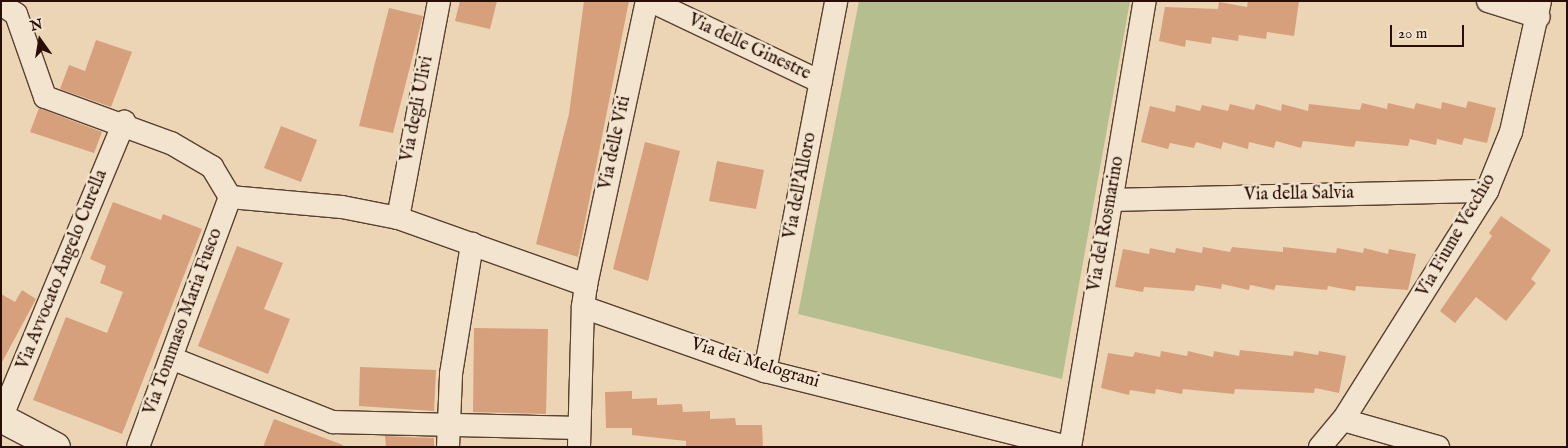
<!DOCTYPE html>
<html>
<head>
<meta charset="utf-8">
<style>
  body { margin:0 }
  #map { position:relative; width:1568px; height:448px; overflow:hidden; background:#ebd5b4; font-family:"IM FELL English",serif }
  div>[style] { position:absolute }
  .green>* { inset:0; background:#b5be8f }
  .building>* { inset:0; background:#d6a07d }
  .roads { filter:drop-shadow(1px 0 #594030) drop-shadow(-1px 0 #594030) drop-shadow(0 1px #594030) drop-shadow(0 -1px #594030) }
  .minor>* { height:22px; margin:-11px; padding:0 11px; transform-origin:11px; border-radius:11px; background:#f2e4ce }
  .secondary>* { height:28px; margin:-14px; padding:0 14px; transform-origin:14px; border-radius:14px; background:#f2e4ce }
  span { translate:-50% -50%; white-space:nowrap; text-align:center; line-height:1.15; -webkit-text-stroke:5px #f2e4ce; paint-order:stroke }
  .street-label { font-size:18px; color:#280e04 }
  .frame { position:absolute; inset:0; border:2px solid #280e04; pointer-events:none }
  .north { position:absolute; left:15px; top:15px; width:50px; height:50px; -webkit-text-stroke:4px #f2e4ce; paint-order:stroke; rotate:347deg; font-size:14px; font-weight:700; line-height:20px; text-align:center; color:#280e04 }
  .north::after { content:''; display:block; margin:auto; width:18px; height:22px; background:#280e04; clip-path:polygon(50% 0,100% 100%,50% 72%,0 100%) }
  .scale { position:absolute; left:1390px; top:25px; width:74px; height:22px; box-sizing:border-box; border:2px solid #280e04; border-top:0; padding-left:6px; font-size:15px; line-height:18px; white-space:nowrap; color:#280e04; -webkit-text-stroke:4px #f2e4ce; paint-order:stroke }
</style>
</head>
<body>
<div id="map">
  <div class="green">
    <i style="clip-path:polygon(859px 1px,1130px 1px,1062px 379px,798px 314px)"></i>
  </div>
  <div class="building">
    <i style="clip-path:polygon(460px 1px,497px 1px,490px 29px,455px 21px)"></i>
    <i style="clip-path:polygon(584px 1px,629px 1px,578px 257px,536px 244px,569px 114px)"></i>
    <i style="clip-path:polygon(1248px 1px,1299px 1px,1294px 36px,1267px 32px,1266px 39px,1239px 35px,1238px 41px,1212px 37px,1211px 44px,1186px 40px,1185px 47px,1159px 41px,1165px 7px,1218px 9px,1219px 2px,1247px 7px)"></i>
    <i style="clip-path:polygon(389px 8px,423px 16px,393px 133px,359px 126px)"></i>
    <i style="clip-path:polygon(96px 40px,132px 52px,111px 107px,60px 89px,69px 65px,85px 71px)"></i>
    <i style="clip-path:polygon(1468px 101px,1496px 108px,1487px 143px,1464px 138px,1462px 145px,1437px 139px,1436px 145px,1410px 139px,1408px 146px,1356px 141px,1354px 147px,1303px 141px,1301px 148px,1276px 141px,1274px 148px,1249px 142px,1248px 149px,1223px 142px,1221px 149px,1196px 142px,1194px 148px,1170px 143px,1168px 149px,1141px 142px,1150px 106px,1175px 112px,1176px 105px,1200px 111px,1202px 105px,1228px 111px,1230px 104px,1254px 110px,1256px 104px,1281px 111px,1282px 104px,1308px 111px,1309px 104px,1360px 110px,1362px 103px,1387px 109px,1388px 103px,1414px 109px,1416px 103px,1441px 109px,1442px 102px,1466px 108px)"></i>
    <i style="clip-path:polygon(39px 108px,102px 132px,94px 153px,30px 132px)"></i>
    <i style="clip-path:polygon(281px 126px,317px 140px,301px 182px,264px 168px)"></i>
    <i style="clip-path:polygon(645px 142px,680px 151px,648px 281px,613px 269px)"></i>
    <i style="clip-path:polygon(717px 161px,764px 170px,756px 209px,709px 201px)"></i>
    <i style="clip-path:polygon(113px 202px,161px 220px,163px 214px,202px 229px,122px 434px,33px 400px,66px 317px,107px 333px,123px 292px,100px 283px,106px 266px,90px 259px)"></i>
    <i style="clip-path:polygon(1501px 216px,1551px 250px,1531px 279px,1536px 283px,1506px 321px,1476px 297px,1455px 323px,1440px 311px,1492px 236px,1489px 233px)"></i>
    <i style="clip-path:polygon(237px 246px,283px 263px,264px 309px,290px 319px,268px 374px,198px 346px)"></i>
    <i style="clip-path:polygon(1203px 247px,1230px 252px,1232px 247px,1283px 252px,1283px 247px,1336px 253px,1337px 248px,1363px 253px,1364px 248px,1388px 254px,1389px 249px,1416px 254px,1408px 290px,1356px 286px,1355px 291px,1328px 286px,1327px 290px,1276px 285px,1274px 290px,1250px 285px,1249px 290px,1222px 284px,1221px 289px,1196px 285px,1194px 291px,1144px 287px,1143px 292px,1115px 287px,1123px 249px,1149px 254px,1150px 248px,1175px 253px,1176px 248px,1202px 253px)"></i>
    <i style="clip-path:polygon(22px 290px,36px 299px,1px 364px,1px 294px,15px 302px)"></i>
    <i style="clip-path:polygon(474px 328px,548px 329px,546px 414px,473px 412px)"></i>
    <i style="clip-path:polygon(1240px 350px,1293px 356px,1294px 351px,1318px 355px,1319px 351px,1346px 356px,1339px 393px,1315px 388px,1314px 393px,1235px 389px,1234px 394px,1183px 389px,1182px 394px,1156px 389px,1155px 394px,1130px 390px,1129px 395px,1101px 388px,1108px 353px,1133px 357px,1135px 352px,1160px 357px,1161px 351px,1187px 356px,1188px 351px,1213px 357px,1214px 351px,1239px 356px)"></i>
    <i style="clip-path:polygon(360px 367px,436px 370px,434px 411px,359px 406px)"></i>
    <i style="clip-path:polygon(632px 391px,632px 399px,657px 398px,657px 405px,682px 404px,683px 412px,710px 411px,710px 419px,735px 418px,736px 425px,762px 425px,763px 447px,686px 447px,686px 441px,632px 435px,632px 428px,606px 428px,605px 392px)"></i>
    <i style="clip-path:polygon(274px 419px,343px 445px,343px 447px,263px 447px)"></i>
    <i style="clip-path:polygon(385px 436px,434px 438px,434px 447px,386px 447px)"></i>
  </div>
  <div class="roads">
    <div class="minor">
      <i style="left:651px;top:1px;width:188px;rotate:25.5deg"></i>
      <i style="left:1488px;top:1px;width:53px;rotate:17.4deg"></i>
      <i style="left:1px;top:4px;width:18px;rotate:34deg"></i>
      <i style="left:16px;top:14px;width:88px;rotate:70.7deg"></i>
      <i style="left:45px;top:97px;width:134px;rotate:20.1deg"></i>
      <i style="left:171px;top:143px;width:48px;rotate:30.3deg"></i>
      <i style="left:212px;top:167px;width:35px;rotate:59deg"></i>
      <i style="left:230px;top:197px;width:112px;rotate:5.1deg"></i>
      <i style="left:342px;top:207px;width:57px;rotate:11.1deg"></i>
      <i style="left:398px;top:218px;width:200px;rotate:19.6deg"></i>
      <i style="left:586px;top:285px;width:22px;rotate:98deg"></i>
      <i style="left:583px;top:307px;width:193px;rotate:19.4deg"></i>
      <i style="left:765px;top:371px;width:312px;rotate:14.1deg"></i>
      <i style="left:1111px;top:200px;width:376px;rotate:-1.4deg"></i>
      <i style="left:398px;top:218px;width:221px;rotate:-79.3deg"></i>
      <i style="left:586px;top:285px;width:290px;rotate:-77.9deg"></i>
      <i style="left:171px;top:358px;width:174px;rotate:21.6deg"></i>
      <i style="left:333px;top:422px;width:246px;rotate:1.4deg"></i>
      <i style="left:765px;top:371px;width:377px;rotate:-79.1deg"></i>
      <i style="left:1px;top:418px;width:321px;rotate:-67.4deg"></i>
      <i style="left:1343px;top:420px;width:99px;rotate:15.9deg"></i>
      <i style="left:138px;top:447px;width:266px;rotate:-69.8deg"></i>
      <i style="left:448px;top:447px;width:73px;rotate:-87.6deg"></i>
      <i style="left:451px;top:374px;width:132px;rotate:-80.8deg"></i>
      <i style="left:579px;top:447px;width:140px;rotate:-88.4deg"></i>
      <i style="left:1070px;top:447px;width:452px;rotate:-80.5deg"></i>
      <i style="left:1320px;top:447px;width:35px;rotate:-50deg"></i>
      <i style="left:1343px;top:420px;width:271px;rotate:-57.8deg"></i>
      <i style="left:1487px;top:191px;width:64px;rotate:-67.9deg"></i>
      <i style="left:1511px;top:132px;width:134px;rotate:-77.5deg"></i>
    </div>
    <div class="secondary">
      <i style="left:1px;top:418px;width:62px;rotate:27.8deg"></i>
    </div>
  </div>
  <div class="street-label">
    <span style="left:749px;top:48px;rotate:25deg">Via delle Ginestre</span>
    <span style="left:418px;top:109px;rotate:-79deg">Via degli Ulivi</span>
    <span style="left:616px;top:143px;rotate:-78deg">Via delle Viti</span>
    <span style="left:801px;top:186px;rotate:-79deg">Via dell'Alloro</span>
    <span style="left:1299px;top:195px;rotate:-1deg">Via della Salvia</span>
    <span style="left:1107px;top:224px;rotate:-80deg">Via del Rosmarino</span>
    <span style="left:1457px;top:236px;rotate:-60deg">Via Fiume Vecchio</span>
    <span style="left:63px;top:270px;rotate:-68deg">Via Avvocato Angelo Curella</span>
    <span style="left:184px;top:322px;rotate:-70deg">Via Tommaso Maria Fusco</span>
    <span style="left:755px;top:364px;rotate:17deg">Via dei Melograni</span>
  </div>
  <div class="frame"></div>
  <div class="north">N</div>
  <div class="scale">20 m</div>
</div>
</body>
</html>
